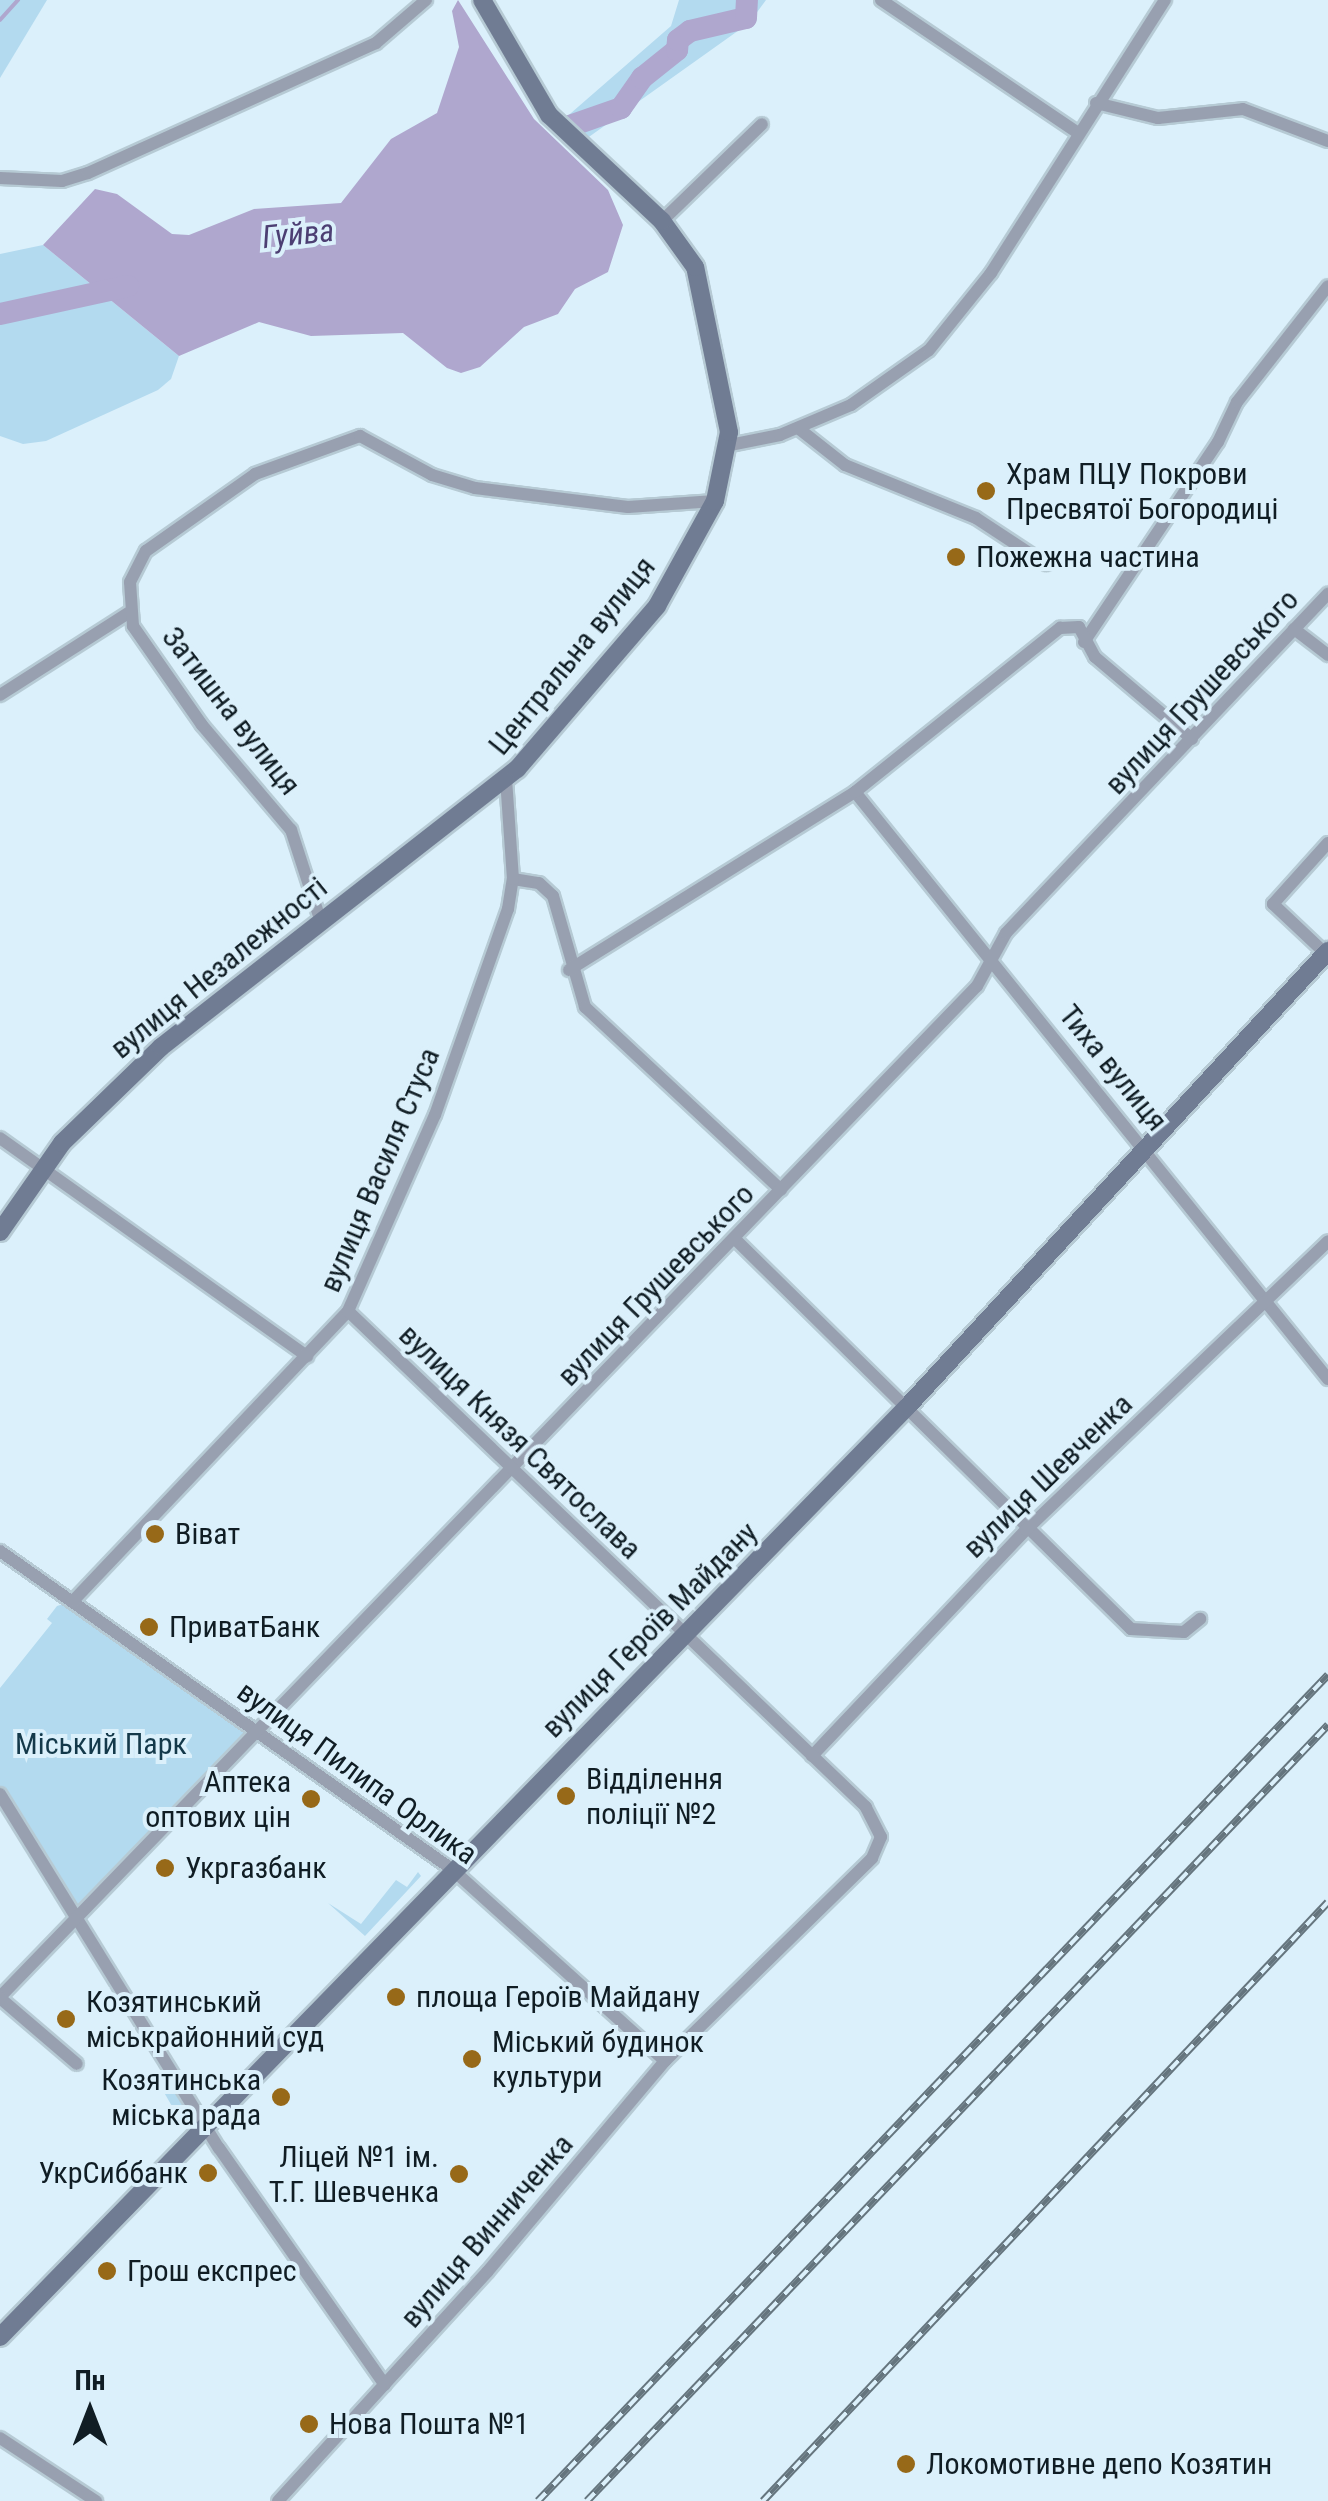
<!DOCTYPE html>
<html>
<head>
<meta charset="utf-8">
<style>
  body { margin:0 }
  #map { position:relative; width:1328px; height:2501px; overflow:hidden; background:#dbf0fb; font-family:"Roboto Condensed",sans-serif }
  div>[style] { position:absolute }
  .green>* { inset:0; background:#b3daef }
  .water>* { inset:0; background:#afa7ce }
  .stream>* { height:4px; margin:-2px; padding:0 2px; transform-origin:2px; border-radius:2px; background:#afa7ce }
  .river>* { height:22px; margin:-11px; padding:0 11px; transform-origin:11px; border-radius:11px; background:#afa7ce }
  .roads { filter:drop-shadow(2px 0 #b6cad4) drop-shadow(-2px 0 #b6cad4) drop-shadow(0 2px #b6cad4) drop-shadow(0 -2px #b6cad4) }
  .street>* { height:12px; margin:-6px; padding:0 6px; transform-origin:6px; border-radius:6px; background:#98a0b0 }
  .secondary>* { height:18px; margin:-9px; padding:0 9px; transform-origin:9px; border-radius:9px; background:#707c93 }
  .rail>* { height:8px; margin-top:-4px; transform-origin:0; background:repeating-linear-gradient(90deg,#dbf0fb 0 11px,#65757e 0 22px); box-sizing:border-box; border-block:2px solid #65757e }
  .dots>* { width:28px; height:28px; translate:-50% -50%; box-sizing:border-box; border:5px solid #dbf0fb; border-radius:50% }
  span { translate:-50% -50%; white-space:nowrap; text-align:center; line-height:1.15; -webkit-text-stroke:8px #dbf0fb; paint-order:stroke }
  .poi-label { font-size:30px; color:#101d24 }
  .left { translate:0 -50%; text-align:left }
  .right { translate:-100% -50%; text-align:right }
  .street-label { font-size:30px; color:#101d24 }
  .park-label { font-size:30px; color:#14394a }
  .water-label { font-size:32px; color:#4c3f73; font-style:italic }
  .north { position:absolute; left:40px; top:2361px; width:100px; height:100px; -webkit-text-stroke:8px #dbf0fb; paint-order:stroke; rotate:0deg; font-size:28px; font-weight:700; line-height:40px; text-align:center; color:#101d24 }
  .north::after { content:''; display:block; margin:auto; width:35px; height:45px; background:#101d24; clip-path:polygon(50% 0,100% 100%,50% 72%,0 100%) }
</style>
</head>
<body>
<div id="map">
  <div class="green">
    <i style="clip-path:polygon(0 0,47px 0,0 78px)"></i>
    <i style="clip-path:polygon(679px 0,766px 0,749px 23px,586px 139px,563px 120px,671px 26px)"></i>
    <i style="clip-path:polygon(43px 245px,179px 356px,171px 379px,158px 390px,46px 441px,23px 444px,0 436px,0 254px)"></i>
    <i style="clip-path:polygon(73px 1601px,255px 1730px,75px 1919px,0 1796px,0 1688px,52px 1623px,47px 1619px,57px 1606px)"></i>
    <i style="clip-path:polygon(418px 1872px,421px 1876px,365px 1936px,328px 1903px,361px 1924px,396px 1880px,407px 1887px)"></i>
    <i style="clip-path:polygon(168px 2065px,199px 2113px,184px 2127px,158px 2082px)"></i>
  </div>
  <div class="water">
    <i style="clip-path:polygon(458px 0,534px 119px,608px 190px,623px 225px,608px 272px,575px 289px,558px 314px,524px 327px,480px 367px,461px 373px,447px 368px,403px 333px,311px 336px,259px 322px,179px 356px,43px 245px,95px 189px,117px 194px,172px 234px,189px 235px,254px 209px,341px 203px,391px 139px,437px 113px,459px 47px,452px 11px)"></i>
  </div>
  <div class="stream">
    <i style="left:0;top:20px;width:27px;rotate:-48deg"></i>
  </div>
  <div class="river">
    <i style="left:570px;top:126px;width:54px;rotate:-19.4deg"></i>
    <i style="left:621px;top:108px;width:37px;rotate:-55deg"></i>
    <i style="left:642px;top:78px;width:45px;rotate:-38.7deg"></i>
    <i style="left:677px;top:50px;width:10px;rotate:-84deg"></i>
    <i style="left:678px;top:40px;width:15px;rotate:-37deg"></i>
    <i style="left:690px;top:31px;width:57px;rotate:-13.1deg"></i>
    <i style="left:746px;top:18px;width:18px;rotate:-87deg"></i>
    <i style="left:0;top:314px;width:131px;rotate:-12.3deg"></i>
  </div>
  <div class="roads">
    <div class="street">
      <i style="left:881px;top:0;width:236px;rotate:34deg"></i>
      <i style="left:1096px;top:103px;width:64px;rotate:13.6deg"></i>
      <i style="left:1158px;top:118px;width:85px;rotate:-6deg"></i>
      <i style="left:1243px;top:109px;width:91px;rotate:20.6deg"></i>
      <i style="left:0;top:178px;width:62px;rotate:2.8deg"></i>
      <i style="left:62px;top:181px;width:27px;rotate:-17deg"></i>
      <i style="left:88px;top:173px;width:316px;rotate:-24.3deg"></i>
      <i style="left:376px;top:43px;width:66px;rotate:-40.7deg"></i>
      <i style="left:662px;top:221px;width:139px;rotate:-44.1deg"></i>
      <i style="left:798px;top:428px;width:60px;rotate:38.2deg"></i>
      <i style="left:845px;top:465px;width:141px;rotate:22deg"></i>
      <i style="left:976px;top:518px;width:84px;rotate:33.3deg"></i>
      <i style="left:730px;top:445px;width:51px;rotate:-11.3deg"></i>
      <i style="left:780px;top:435px;width:77px;rotate:-22.9deg"></i>
      <i style="left:851px;top:405px;width:95px;rotate:-35.2deg"></i>
      <i style="left:929px;top:350px;width:99px;rotate:-51.2deg"></i>
      <i style="left:991px;top:273px;width:324px;rotate:-57.5deg"></i>
      <i style="left:1294px;top:629px;width:43px;rotate:37.4deg"></i>
      <i style="left:1084px;top:642px;width:241px;rotate:-56.2deg"></i>
      <i style="left:1218px;top:442px;width:44px;rotate:-64.6deg"></i>
      <i style="left:1237px;top:402px;width:147px;rotate:-51.9deg"></i>
      <i style="left:0;top:695px;width:152px;rotate:-32.6deg"></i>
      <i style="left:855px;top:792px;width:754px;rotate:51.14deg"></i>
      <i style="left:513px;top:879px;width:26px;rotate:9deg"></i>
      <i style="left:539px;top:883px;width:19px;rotate:43deg"></i>
      <i style="left:553px;top:896px;width:116px;rotate:73.9deg"></i>
      <i style="left:585px;top:1007px;width:268px;rotate:43deg"></i>
      <i style="left:320px;top:919px;width:94px;rotate:-108deg"></i>
      <i style="left:291px;top:830px;width:138px;rotate:-130.3deg"></i>
      <i style="left:202px;top:725px;width:121px;rotate:-124.9deg"></i>
      <i style="left:133px;top:626px;width:44px;rotate:-93.9deg"></i>
      <i style="left:130px;top:582px;width:35px;rotate:-63deg"></i>
      <i style="left:146px;top:551px;width:133px;rotate:-35.2deg"></i>
      <i style="left:255px;top:474px;width:112px;rotate:-19.9deg"></i>
      <i style="left:360px;top:436px;width:82px;rotate:28.4deg"></i>
      <i style="left:432px;top:475px;width:45px;rotate:16.8deg"></i>
      <i style="left:475px;top:488px;width:154px;rotate:7.1deg"></i>
      <i style="left:628px;top:507px;width:87px;rotate:-3.9deg"></i>
      <i style="left:1326px;top:954px;width:73px;rotate:-136.7deg"></i>
      <i style="left:1273px;top:904px;width:82px;rotate:-48deg"></i>
      <i style="left:569px;top:970px;width:337px;rotate:-31.9deg"></i>
      <i style="left:855px;top:792px;width:263px;rotate:-38.7deg"></i>
      <i style="left:1060px;top:628px;width:19px;rotate:-3deg"></i>
      <i style="left:1079px;top:627px;width:34px;rotate:62deg"></i>
      <i style="left:1095px;top:657px;width:127px;rotate:40.2deg"></i>
      <i style="left:0;top:1138px;width:377px;rotate:35.4deg"></i>
      <i style="left:735px;top:1239px;width:556px;rotate:44.56deg"></i>
      <i style="left:1131px;top:1629px;width:53px;rotate:3.2deg"></i>
      <i style="left:1184px;top:1632px;width:21px;rotate:-39deg"></i>
      <i style="left:0;top:1551px;width:554px;rotate:35.15deg"></i>
      <i style="left:453px;top:1870px;width:285px;rotate:42deg"></i>
      <i style="left:73px;top:1601px;width:400px;rotate:-46.5deg"></i>
      <i style="left:348px;top:1311px;width:214px;rotate:-66.1deg"></i>
      <i style="left:435px;top:1115px;width:219px;rotate:-70.5deg"></i>
      <i style="left:508px;top:909px;width:30px;rotate:-81deg"></i>
      <i style="left:513px;top:879px;width:100px;rotate:-94deg"></i>
      <i style="left:812px;top:1756px;width:311px;rotate:-46.6deg"></i>
      <i style="left:1026px;top:1530px;width:418px;rotate:-43.7deg"></i>
      <i style="left:0;top:1794px;width:416px;rotate:58.3deg"></i>
      <i style="left:219px;top:2148px;width:289px;rotate:55deg"></i>
      <i style="left:0;top:1997px;width:1406px;rotate:-45.98deg"></i>
      <i style="left:977px;top:986px;width:60px;rotate:-61.3deg"></i>
      <i style="left:1006px;top:933px;width:468px;rotate:-46.5deg"></i>
      <i style="left:0;top:1998px;width:101px;rotate:40.6deg"></i>
      <i style="left:0;top:2438px;width:115px;rotate:33.3deg"></i>
      <i style="left:278px;top:2501px;width:311px;rotate:-47.6deg"></i>
      <i style="left:488px;top:2271px;width:275px;rotate:-49.9deg"></i>
      <i style="left:665px;top:2061px;width:290px;rotate:-44.4deg"></i>
      <i style="left:872px;top:1858px;width:23px;rotate:-67deg"></i>
      <i style="left:881px;top:1837px;width:34px;rotate:-117deg"></i>
      <i style="left:866px;top:1807px;width:717px;rotate:-136.24deg"></i>
    </div>
    <div class="secondary">
      <i style="left:0;top:1232px;width:108px;rotate:-55.1deg"></i>
      <i style="left:62px;top:1143px;width:138px;rotate:-44.1deg"></i>
      <i style="left:161px;top:1047px;width:452px;rotate:-38deg"></i>
      <i style="left:517px;top:769px;width:215px;rotate:-49.3deg"></i>
      <i style="left:657px;top:606px;width:120px;rotate:-61.1deg"></i>
      <i style="left:715px;top:501px;width:70px;rotate:-78.5deg"></i>
      <i style="left:729px;top:432px;width:168px;rotate:-101.6deg"></i>
      <i style="left:695px;top:267px;width:57px;rotate:-125.7deg"></i>
      <i style="left:662px;top:221px;width:155px;rotate:-136.8deg"></i>
      <i style="left:549px;top:115px;width:133px;rotate:-120.2deg"></i>
      <i style="left:0;top:2337px;width:1299px;rotate:-45.72deg"></i>
      <i style="left:907px;top:1407px;width:621px;rotate:-47.29deg"></i>
    </div>
  </div>
  <div class="rail">
    <i style="left:538px;top:2501px;width:1143px;rotate:-46.28deg"></i>
    <i style="left:587px;top:2501px;width:1073px;rotate:-46.32deg"></i>
    <i style="left:763px;top:2501px;width:823px;rotate:-46.67deg"></i>
  </div>
  <div class="dots">
    <i style="left:986px;top:491px;background:#976918"></i>
    <i style="left:956px;top:557px;background:#976918"></i>
    <i style="left:155px;top:1534px;background:#976918"></i>
    <i style="left:149px;top:1627px;background:#976918"></i>
    <i style="left:566px;top:1796px;background:#976918"></i>
    <i style="left:311px;top:1799px;background:#976918"></i>
    <i style="left:165px;top:1868px;background:#976918"></i>
    <i style="left:396px;top:1997px;background:#976918"></i>
    <i style="left:66px;top:2019px;background:#976918"></i>
    <i style="left:472px;top:2059px;background:#976918"></i>
    <i style="left:281px;top:2097px;background:#976918"></i>
    <i style="left:208px;top:2173px;background:#976918"></i>
    <i style="left:459px;top:2174px;background:#976918"></i>
    <i style="left:107px;top:2271px;background:#976918"></i>
    <i style="left:309px;top:2424px;background:#976918"></i>
    <i style="left:906px;top:2464px;background:#976918"></i>
  </div>
  <div class="poi-label">
    <span class="left" style="left:1006px;top:491px">Храм ПЦУ Покрови<br>Пресвятої Богородиці</span>
    <span class="left" style="left:976px;top:557px">Пожежна частина</span>
    <span class="left" style="left:175px;top:1534px">Віват</span>
    <span class="left" style="left:169px;top:1627px">ПриватБанк</span>
    <span class="left" style="left:586px;top:1796px">Відділення<br>поліції №2</span>
    <span class="right" style="left:291px;top:1799px">Аптека<br>оптових цін</span>
    <span class="left" style="left:185px;top:1868px">Укргазбанк</span>
    <span class="left" style="left:416px;top:1997px">площа Героїв Майдану</span>
    <span class="left" style="left:86px;top:2019px">Козятинський<br>міськрайонний суд</span>
    <span class="left" style="left:492px;top:2059px">Міський будинок<br>культури</span>
    <span class="right" style="left:261px;top:2097px">Козятинська<br>міська рада</span>
    <span class="right" style="left:439px;top:2174px">Ліцей №1 ім.<br>Т.Г. Шевченка</span>
    <span class="right" style="left:188px;top:2173px">УкрСиббанк</span>
    <span class="left" style="left:127px;top:2271px">Грош експрес</span>
    <span class="left" style="left:329px;top:2424px">Нова Пошта №1</span>
    <span class="left" style="left:926px;top:2464px">Локомотивне депо Козятин</span>
  </div>
  <div class="street-label">
    <span style="left:572px;top:656px;rotate:-51deg">Центральна вулиця</span>
    <span style="left:1202px;top:692px;rotate:-47deg">вулиця Грушевського</span>
    <span style="left:231px;top:711px;rotate:52deg">Затишна вулиця</span>
    <span style="left:219px;top:968px;rotate:-39deg">вулиця Незалежності</span>
    <span style="left:1113px;top:1068px;rotate:51deg">Тиха вулиця</span>
    <span style="left:380px;top:1170px;rotate:-67deg">вулиця Василя Стуса</span>
    <span style="left:656px;top:1285px;rotate:-46deg">вулиця Грушевського</span>
    <span style="left:520px;top:1442px;rotate:44deg">вулиця Князя Святослава</span>
    <span style="left:1048px;top:1476px;rotate:-44deg">вулиця Шевченка</span>
    <span style="left:650px;top:1630px;rotate:-45deg">вулиця Героїв Майдану</span>
    <span style="left:357px;top:1773px;rotate:36deg">вулиця Пилипа Орлика</span>
    <span style="left:487px;top:2231px;rotate:-49deg">вулиця Винниченка</span>
  </div>
  <div class="park-label">
    <span style="left:101px;top:1744px">Міський Парк</span>
  </div>
  <div class="water-label">
    <span style="left:298px;top:234px;rotate:-6deg">Гуйва</span>
  </div>
  <div class="north">Пн</div>
</div>
</body>
</html>
